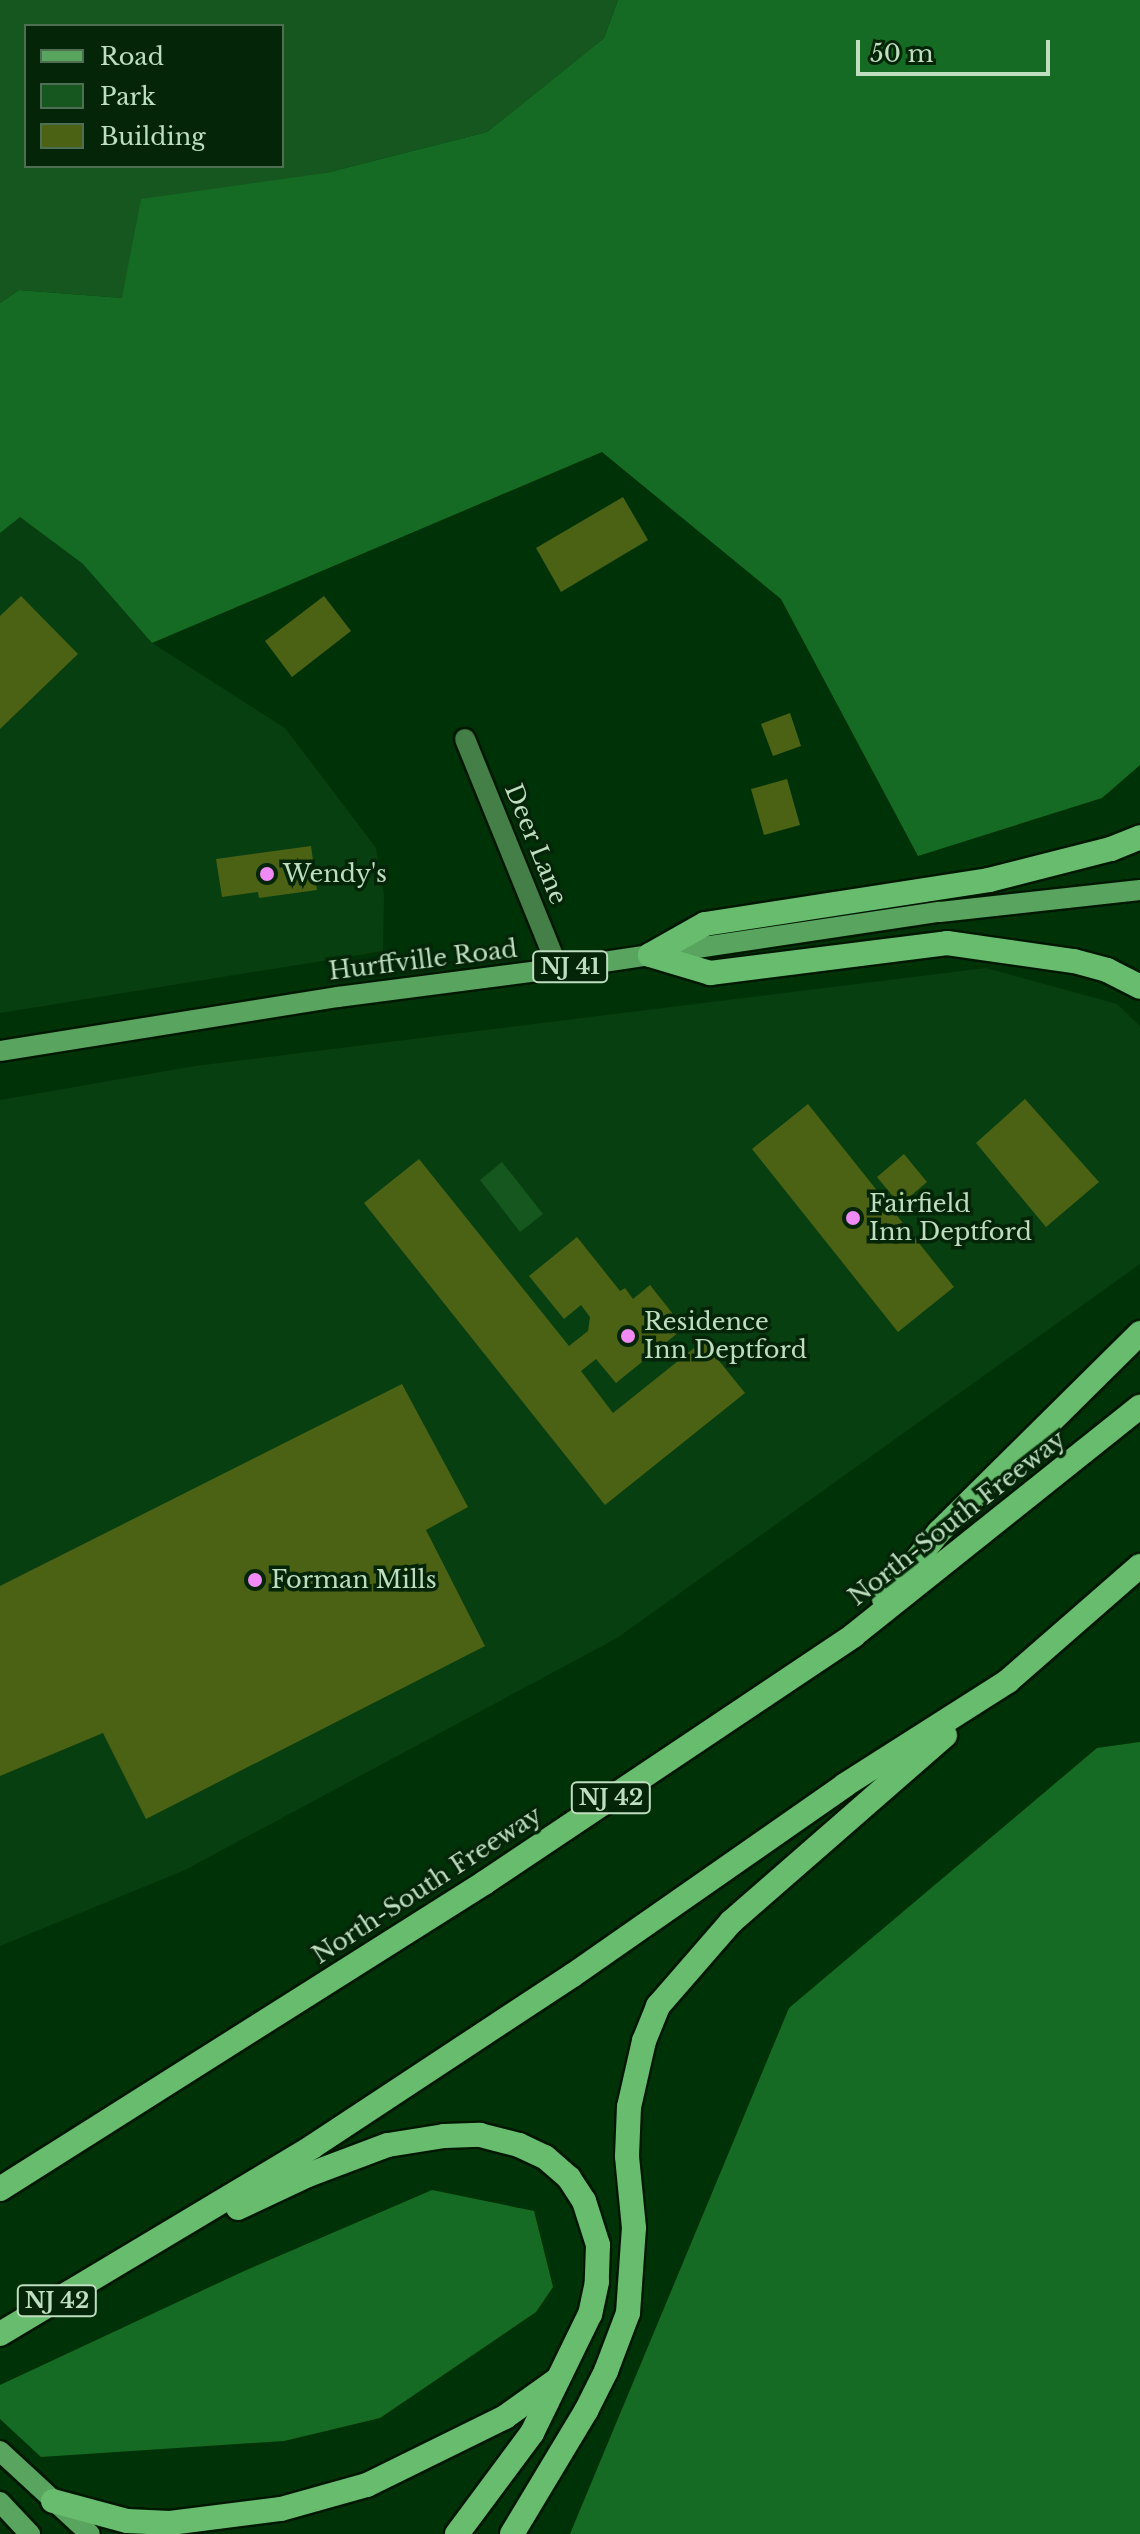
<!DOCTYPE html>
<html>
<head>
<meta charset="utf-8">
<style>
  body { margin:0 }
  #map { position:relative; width:1140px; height:2534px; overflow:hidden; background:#003208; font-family:"Libre Baskerville",serif }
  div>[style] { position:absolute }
  .built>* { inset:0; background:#083f10 }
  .green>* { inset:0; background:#15571f }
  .forest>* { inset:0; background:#156b23 }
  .building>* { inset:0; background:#4b6214 }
  .roads { filter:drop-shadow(2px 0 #001700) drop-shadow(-2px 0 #001700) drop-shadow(0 2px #001700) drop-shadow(0 -2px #001700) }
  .minor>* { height:20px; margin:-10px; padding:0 10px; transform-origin:10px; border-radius:10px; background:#437f47 }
  .major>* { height:20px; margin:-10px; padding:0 10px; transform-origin:10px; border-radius:10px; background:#59a45e }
  .highway>* { height:24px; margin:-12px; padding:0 12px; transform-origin:12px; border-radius:12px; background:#68bc6e }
  .dots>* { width:22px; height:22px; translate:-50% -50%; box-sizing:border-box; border:4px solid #052509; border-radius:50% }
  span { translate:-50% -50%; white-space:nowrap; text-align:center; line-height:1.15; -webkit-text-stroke:7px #052509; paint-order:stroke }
  .shield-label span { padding:2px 6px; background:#052509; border:2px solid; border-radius:6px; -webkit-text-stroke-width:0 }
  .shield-label { font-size:22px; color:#bfdec0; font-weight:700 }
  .street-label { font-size:24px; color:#bfdec0 }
  .poi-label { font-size:24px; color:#bfdec0 }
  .left { translate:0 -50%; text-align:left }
  .legend { position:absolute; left:24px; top:24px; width:260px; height:144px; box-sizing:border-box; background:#052509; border:2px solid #4f6f52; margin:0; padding:10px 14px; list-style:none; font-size:24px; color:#bfdec0 }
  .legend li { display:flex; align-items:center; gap:16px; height:40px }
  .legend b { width:40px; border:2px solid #4f6f52 }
  .scale { position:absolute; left:856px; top:40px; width:194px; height:36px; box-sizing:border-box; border:4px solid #bfdec0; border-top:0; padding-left:10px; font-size:24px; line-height:28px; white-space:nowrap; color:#bfdec0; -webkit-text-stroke:6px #052509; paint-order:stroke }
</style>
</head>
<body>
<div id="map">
  <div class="built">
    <i style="clip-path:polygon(19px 516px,83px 564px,152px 643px,285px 728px,376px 848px,384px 895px,383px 951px,0 1013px,0 533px)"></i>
    <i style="clip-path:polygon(986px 968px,1117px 1004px,1140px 1026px,1140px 1264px,617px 1638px,185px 1870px,0 1946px,0 1100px,195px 1066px)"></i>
  </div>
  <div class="green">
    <i style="clip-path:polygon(evenodd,0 0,618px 0,604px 38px,487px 132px,326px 173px,122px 298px,19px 290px,0 303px,0 0,26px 26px,282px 26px,282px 166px,26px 166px,26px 26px)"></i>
    <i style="clip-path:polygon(502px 1162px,543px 1214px,520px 1232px,480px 1180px)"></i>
  </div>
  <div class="forest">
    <i style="clip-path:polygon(618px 0,1140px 0,1140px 765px,1102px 798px,918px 856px,781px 599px,602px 452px,152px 643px,83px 564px,20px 517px,0 533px,0 303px,19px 290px,122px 298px,141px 199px,326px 173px,487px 132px,604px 38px)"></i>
    <i style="clip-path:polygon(1140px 1742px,1140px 2534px,570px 2534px,789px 2008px,1097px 1748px)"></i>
    <i style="clip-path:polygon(432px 2190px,534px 2211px,553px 2287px,536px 2312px,380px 2418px,284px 2441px,41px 2457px,0 2419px,0 2385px,242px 2272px)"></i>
  </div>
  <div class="building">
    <i style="clip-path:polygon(623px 497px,648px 540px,561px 592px,536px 548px)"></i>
    <i style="clip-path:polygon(21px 596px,78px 654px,0 729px,0 616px)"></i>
    <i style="clip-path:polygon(324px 596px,351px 631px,292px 677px,265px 641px)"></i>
    <i style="clip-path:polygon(790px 713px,801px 746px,773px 756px,761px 724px)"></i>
    <i style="clip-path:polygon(787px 779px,800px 825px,764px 835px,751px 789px)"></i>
    <i style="clip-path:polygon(311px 846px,317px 890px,259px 898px,258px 892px,222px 897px,216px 859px)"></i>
    <i style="clip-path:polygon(1025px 1099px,1099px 1182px,1046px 1227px,976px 1143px)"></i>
    <i style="clip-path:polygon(808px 1104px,954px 1287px,898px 1332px,752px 1149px)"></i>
    <i style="clip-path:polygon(904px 1154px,927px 1182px,900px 1205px,877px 1177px)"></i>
    <i style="clip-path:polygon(419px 1159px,569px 1346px,588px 1331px,590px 1317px,581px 1305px,564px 1319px,529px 1276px,577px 1237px,620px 1291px,625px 1288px,633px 1299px,650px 1285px,684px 1328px,616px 1383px,596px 1359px,581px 1371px,613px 1413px,703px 1341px,745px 1393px,605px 1505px,364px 1203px)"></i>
    <i style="clip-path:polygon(402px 1384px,468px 1507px,426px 1530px,485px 1646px,146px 1819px,103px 1733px,0 1776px,0 1586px)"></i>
  </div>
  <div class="roads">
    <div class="minor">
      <i style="left:465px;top:739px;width:247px;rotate:67.9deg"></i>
    </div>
    <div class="major">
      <i style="left:0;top:1051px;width:342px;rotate:-9.1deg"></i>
      <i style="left:338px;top:997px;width:234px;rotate:-7.4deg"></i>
      <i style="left:570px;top:967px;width:374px;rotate:-8.5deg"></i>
      <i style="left:940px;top:912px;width:201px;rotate:-6.3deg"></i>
      <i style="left:0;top:2451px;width:122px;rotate:42.7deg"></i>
      <i style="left:0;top:2502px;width:44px;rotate:46.8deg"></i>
    </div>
    <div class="highway">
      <i style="left:650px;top:955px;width:63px;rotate:-29.4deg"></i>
      <i style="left:705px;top:924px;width:287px;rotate:-8.8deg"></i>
      <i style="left:989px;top:880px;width:126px;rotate:-14.3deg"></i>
      <i style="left:1111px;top:849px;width:31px;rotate:-22deg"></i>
      <i style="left:650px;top:955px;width:63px;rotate:16.7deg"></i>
      <i style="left:710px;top:973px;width:239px;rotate:-7.2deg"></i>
      <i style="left:947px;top:943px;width:128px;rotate:8.1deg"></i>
      <i style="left:1074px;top:961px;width:34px;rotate:15deg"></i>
      <i style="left:1107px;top:970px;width:37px;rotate:27deg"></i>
      <i style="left:884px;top:1599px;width:87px;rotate:-50.6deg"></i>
      <i style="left:939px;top:1532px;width:283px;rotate:-44.7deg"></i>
      <i style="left:0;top:2189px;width:573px;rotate:-32.3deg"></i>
      <i style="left:484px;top:1883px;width:445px;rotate:-33.8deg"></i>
      <i style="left:854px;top:1635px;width:366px;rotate:-38.6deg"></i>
      <i style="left:238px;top:2208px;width:77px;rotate:-25.2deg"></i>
      <i style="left:308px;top:2175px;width:85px;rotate:-20.6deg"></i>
      <i style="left:388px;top:2145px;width:57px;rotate:-9.1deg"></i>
      <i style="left:444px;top:2136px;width:36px;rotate:-2deg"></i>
      <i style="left:480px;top:2135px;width:40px;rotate:14.4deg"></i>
      <i style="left:519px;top:2145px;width:29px;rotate:25deg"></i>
      <i style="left:545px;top:2157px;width:32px;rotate:41deg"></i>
      <i style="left:569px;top:2178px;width:27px;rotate:57deg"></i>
      <i style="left:584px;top:2201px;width:46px;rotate:72.3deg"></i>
      <i style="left:598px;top:2245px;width:37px;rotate:92deg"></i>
      <i style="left:597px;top:2282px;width:33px;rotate:102deg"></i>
      <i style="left:590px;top:2314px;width:132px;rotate:116deg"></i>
      <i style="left:532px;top:2433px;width:126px;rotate:126.6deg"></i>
      <i style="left:0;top:2334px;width:364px;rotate:-30.9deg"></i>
      <i style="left:312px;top:2147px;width:313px;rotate:-33.4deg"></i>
      <i style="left:573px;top:1975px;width:332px;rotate:-34.9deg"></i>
      <i style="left:845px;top:1785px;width:193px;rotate:-32.5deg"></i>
      <i style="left:1008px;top:1681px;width:175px;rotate:-41.1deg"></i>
      <i style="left:53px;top:2501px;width:77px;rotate:15.1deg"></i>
      <i style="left:127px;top:2521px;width:43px;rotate:2.7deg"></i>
      <i style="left:170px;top:2523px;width:112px;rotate:-7.2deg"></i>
      <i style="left:281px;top:2509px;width:89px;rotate:-15.6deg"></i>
      <i style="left:367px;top:2485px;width:154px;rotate:-26.2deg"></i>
      <i style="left:505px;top:2417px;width:65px;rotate:-35.6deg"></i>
      <i style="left:512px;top:2534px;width:144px;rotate:-59deg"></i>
      <i style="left:586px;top:2411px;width:45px;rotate:-63.4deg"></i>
      <i style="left:606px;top:2371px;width:62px;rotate:-69.2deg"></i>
      <i style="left:628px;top:2313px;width:85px;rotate:-86deg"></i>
      <i style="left:634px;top:2228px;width:72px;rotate:-95.6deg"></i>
      <i style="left:627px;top:2156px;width:49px;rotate:-87.7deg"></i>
      <i style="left:629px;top:2107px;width:68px;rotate:-77.2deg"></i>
      <i style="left:644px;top:2041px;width:38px;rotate:-68deg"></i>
      <i style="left:658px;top:2006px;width:111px;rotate:-49deg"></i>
      <i style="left:731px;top:1922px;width:284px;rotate:-41.1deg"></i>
    </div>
  </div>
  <div class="dots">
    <i style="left:267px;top:874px;background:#f08bf5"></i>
    <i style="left:853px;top:1218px;background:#f08bf5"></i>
    <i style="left:628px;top:1336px;background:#f08bf5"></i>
    <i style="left:255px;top:1580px;background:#f08bf5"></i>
  </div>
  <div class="shield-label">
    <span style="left:570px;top:967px">NJ 41</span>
    <span style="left:611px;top:1798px">NJ 42</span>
    <span style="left:57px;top:2301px">NJ 42</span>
  </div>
  <div class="street-label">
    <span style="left:536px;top:844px;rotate:68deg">Deer Lane</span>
    <span style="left:423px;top:960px;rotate:-7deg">Hurffville Road</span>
    <span style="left:957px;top:1518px;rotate:-38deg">North-South Freeway</span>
    <span style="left:427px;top:1885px;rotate:-33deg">North-South Freeway</span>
  </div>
  <div class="poi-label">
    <span class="left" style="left:283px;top:874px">Wendy's</span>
    <span class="left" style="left:869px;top:1218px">Fairfield<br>Inn Deptford</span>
    <span class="left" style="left:644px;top:1336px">Residence<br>Inn Deptford</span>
    <span class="left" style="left:271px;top:1580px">Forman Mills</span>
  </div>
  <ul class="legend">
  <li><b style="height:10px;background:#59a45e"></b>Road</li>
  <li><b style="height:22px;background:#15571f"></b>Park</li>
  <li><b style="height:22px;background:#4b6214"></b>Building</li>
  </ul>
  <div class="scale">50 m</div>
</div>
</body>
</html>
